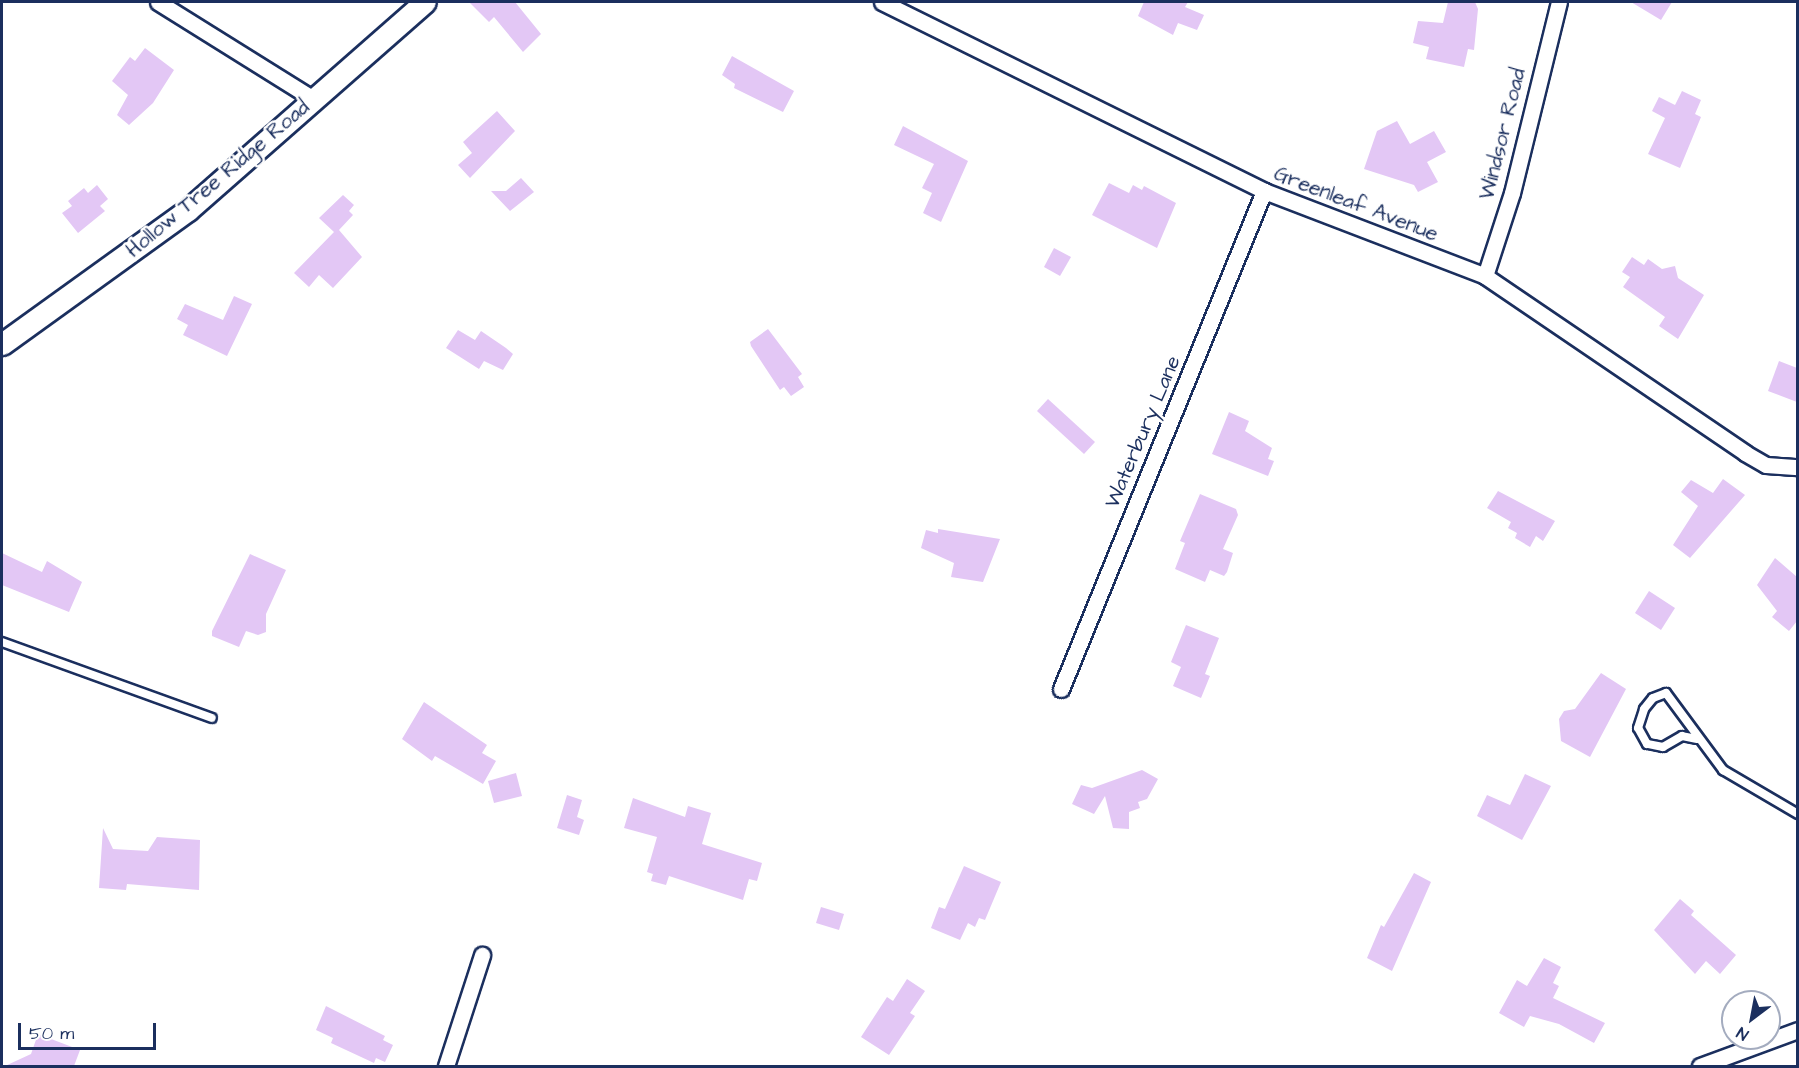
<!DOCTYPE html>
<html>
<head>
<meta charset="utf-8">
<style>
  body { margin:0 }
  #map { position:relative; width:1799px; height:1068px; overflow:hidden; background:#fff; font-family:"Architects Daughter",sans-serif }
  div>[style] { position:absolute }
  .building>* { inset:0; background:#e3c7f5 }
  .roads { filter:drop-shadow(2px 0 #1b2f5e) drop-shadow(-2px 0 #1b2f5e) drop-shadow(0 2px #1b2f5e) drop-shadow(0 -2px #1b2f5e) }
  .lane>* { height:8px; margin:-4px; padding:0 4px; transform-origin:4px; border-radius:4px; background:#fff }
  .street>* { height:15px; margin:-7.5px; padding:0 7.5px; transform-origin:7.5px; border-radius:7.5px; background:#fff }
  .secondary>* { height:21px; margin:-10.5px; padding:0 10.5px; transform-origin:10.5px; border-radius:10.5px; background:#fff }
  span { translate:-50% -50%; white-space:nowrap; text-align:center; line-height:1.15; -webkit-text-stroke:5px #fff; paint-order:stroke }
  .street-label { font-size:21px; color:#1b2f5e }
  .frame { position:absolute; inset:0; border:3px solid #1b2f5e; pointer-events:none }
  .north { position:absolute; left:1721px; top:990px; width:60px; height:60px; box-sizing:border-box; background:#fff; border:2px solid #a4acbf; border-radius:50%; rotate:212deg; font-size:16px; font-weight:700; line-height:24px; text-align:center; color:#1b2f5e }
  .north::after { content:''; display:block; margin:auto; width:21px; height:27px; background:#1b2f5e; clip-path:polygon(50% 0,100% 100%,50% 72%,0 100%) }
  .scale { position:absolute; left:18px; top:1023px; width:138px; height:27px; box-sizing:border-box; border:3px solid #1b2f5e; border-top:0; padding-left:8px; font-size:18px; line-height:21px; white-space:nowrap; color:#1b2f5e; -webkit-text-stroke:4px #fff; paint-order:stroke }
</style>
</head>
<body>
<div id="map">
  <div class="building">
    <i style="clip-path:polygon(469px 2px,515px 2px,541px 34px,523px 52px,494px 17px,489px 22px)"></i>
    <i style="clip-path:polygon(1144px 2px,1188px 2px,1185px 7px,1204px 15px,1197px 30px,1178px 23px,1173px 35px,1138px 16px)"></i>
    <i style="clip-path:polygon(1448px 2px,1475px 2px,1478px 9px,1474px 50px,1468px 49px,1464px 67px,1426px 59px,1429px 47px,1413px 43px,1418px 21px,1443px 23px)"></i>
    <i style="clip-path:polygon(1631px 2px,1672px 2px,1661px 20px)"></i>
    <i style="clip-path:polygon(145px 48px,174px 70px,153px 103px,129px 125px,117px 115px,128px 95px,112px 81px,130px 57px,135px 61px)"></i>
    <i style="clip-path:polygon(732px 56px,794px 91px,783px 112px,734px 88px,735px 84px,722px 75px)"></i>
    <i style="clip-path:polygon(1682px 91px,1701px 100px,1695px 114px,1701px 117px,1680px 168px,1648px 154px,1665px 118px,1652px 111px,1659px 97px,1675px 105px)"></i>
    <i style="clip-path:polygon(497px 111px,515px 131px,470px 178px,458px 165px,472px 153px,463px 142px)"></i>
    <i style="clip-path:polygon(1397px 121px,1410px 144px,1434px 131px,1446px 152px,1427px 162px,1438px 182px,1418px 192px,1414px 185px,1364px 169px,1377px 131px)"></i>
    <i style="clip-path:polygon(903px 126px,968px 161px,941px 222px,923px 213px,932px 193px,922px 188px,934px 164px,894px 145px)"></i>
    <i style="clip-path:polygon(521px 178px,534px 192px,510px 211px,491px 191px,506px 191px)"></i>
    <i style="clip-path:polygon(1109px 183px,1129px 193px,1133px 185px,1142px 190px,1144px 186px,1176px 203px,1157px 248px,1092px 215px)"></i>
    <i style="clip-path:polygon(97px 185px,108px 199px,100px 206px,105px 211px,78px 233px,62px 213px,72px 206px,68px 201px,84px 188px,88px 193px)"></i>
    <i style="clip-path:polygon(343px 195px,354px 205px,349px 211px,353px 215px,339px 230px,362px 257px,333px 288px,319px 275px,309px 287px,294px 273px,334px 232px,319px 218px)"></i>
    <i style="clip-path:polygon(1054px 248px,1071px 257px,1060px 276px,1044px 267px)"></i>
    <i style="clip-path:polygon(1632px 257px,1644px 265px,1648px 259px,1662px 269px,1675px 266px,1678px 278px,1704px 295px,1678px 339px,1659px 326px,1665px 317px,1623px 287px,1630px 277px,1622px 272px)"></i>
    <i style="clip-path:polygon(234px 296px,252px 304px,227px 356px,183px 335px,188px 325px,177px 319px,185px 304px,223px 320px)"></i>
    <i style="clip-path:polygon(768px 329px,802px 374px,798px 377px,804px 387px,791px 396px,784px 387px,780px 390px,751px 346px,750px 342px)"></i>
    <i style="clip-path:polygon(458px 330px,475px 340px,481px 331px,506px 348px,513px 354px,503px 370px,484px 361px,479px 369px,446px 348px)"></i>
    <i style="clip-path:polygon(1779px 361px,1797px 368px,1797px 402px,1768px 391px)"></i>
    <i style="clip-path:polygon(1048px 399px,1095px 442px,1084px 454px,1037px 411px)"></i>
    <i style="clip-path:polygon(1229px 412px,1249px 421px,1245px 431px,1272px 448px,1268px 459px,1274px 461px,1268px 476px,1212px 454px)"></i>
    <i style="clip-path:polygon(1723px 479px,1745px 495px,1690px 558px,1673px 545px,1698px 506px,1681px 492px,1691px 480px,1713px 493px)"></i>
    <i style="clip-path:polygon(1498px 491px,1555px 521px,1543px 541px,1536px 536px,1530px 547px,1515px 538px,1517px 533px,1508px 528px,1511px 522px,1487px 508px)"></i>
    <i style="clip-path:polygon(1200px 494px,1236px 509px,1238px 515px,1223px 549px,1233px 553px,1227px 572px,1224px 576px,1210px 570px,1205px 582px,1175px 569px,1185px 543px,1180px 541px)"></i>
    <i style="clip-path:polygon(938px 529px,1000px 539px,983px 582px,951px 577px,954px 563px,921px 548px,926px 530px,938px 533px)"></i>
    <i style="clip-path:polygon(2px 553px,42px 572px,47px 561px,82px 582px,69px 612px,2px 585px)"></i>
    <i style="clip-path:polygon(250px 554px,286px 570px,266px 614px,266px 632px,258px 635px,246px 631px,239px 647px,212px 636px,212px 631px)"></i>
    <i style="clip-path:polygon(1775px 558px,1797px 577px,1797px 621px,1789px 631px,1772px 617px,1777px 611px,1757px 585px)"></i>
    <i style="clip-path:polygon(1649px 591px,1675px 608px,1661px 630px,1635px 613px)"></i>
    <i style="clip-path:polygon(1186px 625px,1219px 638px,1205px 674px,1210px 676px,1201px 698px,1173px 686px,1181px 667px,1171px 662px)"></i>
    <i style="clip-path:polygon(1601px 673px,1626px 689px,1590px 757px,1561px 741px,1559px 719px,1564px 711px,1575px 709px)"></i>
    <i style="clip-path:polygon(424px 702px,487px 745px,482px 753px,496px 761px,483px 784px,435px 756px,432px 761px,402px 739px)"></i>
    <i style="clip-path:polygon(1142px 770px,1158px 779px,1147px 799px,1138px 802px,1140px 808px,1129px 812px,1129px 829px,1113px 828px,1105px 796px,1094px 814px,1072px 804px,1081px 785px,1092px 788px)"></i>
    <i style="clip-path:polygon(516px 773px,522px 796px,494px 803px,488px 781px)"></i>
    <i style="clip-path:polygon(1525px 774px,1551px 786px,1522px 840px,1477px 816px,1487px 795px,1510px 805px)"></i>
    <i style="clip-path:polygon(567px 795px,582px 800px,577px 817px,584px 820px,579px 835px,557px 828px)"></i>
    <i style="clip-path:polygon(633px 798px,685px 817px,688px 806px,711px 813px,702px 844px,762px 863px,757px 881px,749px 879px,743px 900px,669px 876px,666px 885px,651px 881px,653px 874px,647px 872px,657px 837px,624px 828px)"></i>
    <i style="clip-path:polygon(103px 828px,113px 849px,148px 851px,157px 837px,200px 840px,199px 890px,127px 884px,126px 890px,99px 888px)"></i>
    <i style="clip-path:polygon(964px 866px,1001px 882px,985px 920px,979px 918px,975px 927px,968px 923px,960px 940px,931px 928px,939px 907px,945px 909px)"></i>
    <i style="clip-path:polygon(1414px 873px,1431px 882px,1392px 971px,1367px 958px,1381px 925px,1384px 927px)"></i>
    <i style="clip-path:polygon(1680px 899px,1694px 911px,1691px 915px,1736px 955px,1720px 974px,1706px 961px,1695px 974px,1654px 930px)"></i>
    <i style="clip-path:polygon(821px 907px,844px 914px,839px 930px,816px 923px)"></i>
    <i style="clip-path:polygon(1544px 958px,1561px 967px,1553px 983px,1559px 986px,1553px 998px,1605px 1023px,1594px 1043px,1559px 1024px,1530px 1016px,1524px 1027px,1499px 1013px,1517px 980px,1527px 986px)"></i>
    <i style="clip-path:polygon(907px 979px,925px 991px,910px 1013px,915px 1016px,889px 1055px,861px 1037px,887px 997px,893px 1001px)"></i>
    <i style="clip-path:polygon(326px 1006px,385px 1036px,383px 1040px,393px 1045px,385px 1062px,376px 1058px,374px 1063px,331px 1043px,333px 1038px,316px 1030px)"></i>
    <i style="clip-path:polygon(38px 1034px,80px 1050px,74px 1066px,5px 1066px,31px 1054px)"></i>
  </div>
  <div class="roads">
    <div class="lane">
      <i style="left:2px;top:642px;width:223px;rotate:19.9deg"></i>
      <i style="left:1697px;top:739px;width:15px;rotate:-169deg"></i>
      <i style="left:1682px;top:736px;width:22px;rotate:150deg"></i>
      <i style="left:1663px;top:747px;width:16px;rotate:-169deg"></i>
      <i style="left:1647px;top:744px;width:18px;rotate:-119deg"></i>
      <i style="left:1638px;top:728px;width:20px;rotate:-72deg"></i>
      <i style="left:1644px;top:709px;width:14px;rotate:-51deg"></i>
      <i style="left:1653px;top:698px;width:14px;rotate:-21deg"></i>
      <i style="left:1666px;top:693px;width:96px;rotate:53.5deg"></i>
      <i style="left:1723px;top:770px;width:87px;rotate:30.4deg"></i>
    </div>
    <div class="street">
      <i style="left:158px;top:2px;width:183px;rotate:32deg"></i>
      <i style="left:882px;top:2px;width:426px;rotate:26.3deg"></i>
      <i style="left:1264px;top:191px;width:237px;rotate:21deg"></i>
      <i style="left:1485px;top:276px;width:315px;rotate:34.2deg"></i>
      <i style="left:1745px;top:453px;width:24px;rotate:30deg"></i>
      <i style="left:1766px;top:465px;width:32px;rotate:4deg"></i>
      <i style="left:1485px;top:276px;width:87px;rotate:-72deg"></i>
      <i style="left:1512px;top:193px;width:197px;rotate:-76.2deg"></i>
      <i style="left:1061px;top:689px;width:538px;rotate:-67.82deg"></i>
      <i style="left:446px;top:1066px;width:117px;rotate:-72deg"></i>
      <i style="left:1700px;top:1066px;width:104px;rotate:-20.2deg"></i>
    </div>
    <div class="secondary">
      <i style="left:2px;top:344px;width:229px;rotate:-35.8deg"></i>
      <i style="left:188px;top:210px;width:315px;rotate:-41.3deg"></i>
    </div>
  </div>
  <div class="street-label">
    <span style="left:1503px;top:134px;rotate:-76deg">Windsor Road</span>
    <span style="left:218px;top:179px;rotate:-40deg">Hollow Tree Ridge Road</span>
    <span style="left:1356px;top:204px;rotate:21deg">Greenleaf Avenue</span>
    <span style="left:1143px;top:432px;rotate:-67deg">Waterbury Lane</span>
  </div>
  <div class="frame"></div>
  <div class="north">N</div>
  <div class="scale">50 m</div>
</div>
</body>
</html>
